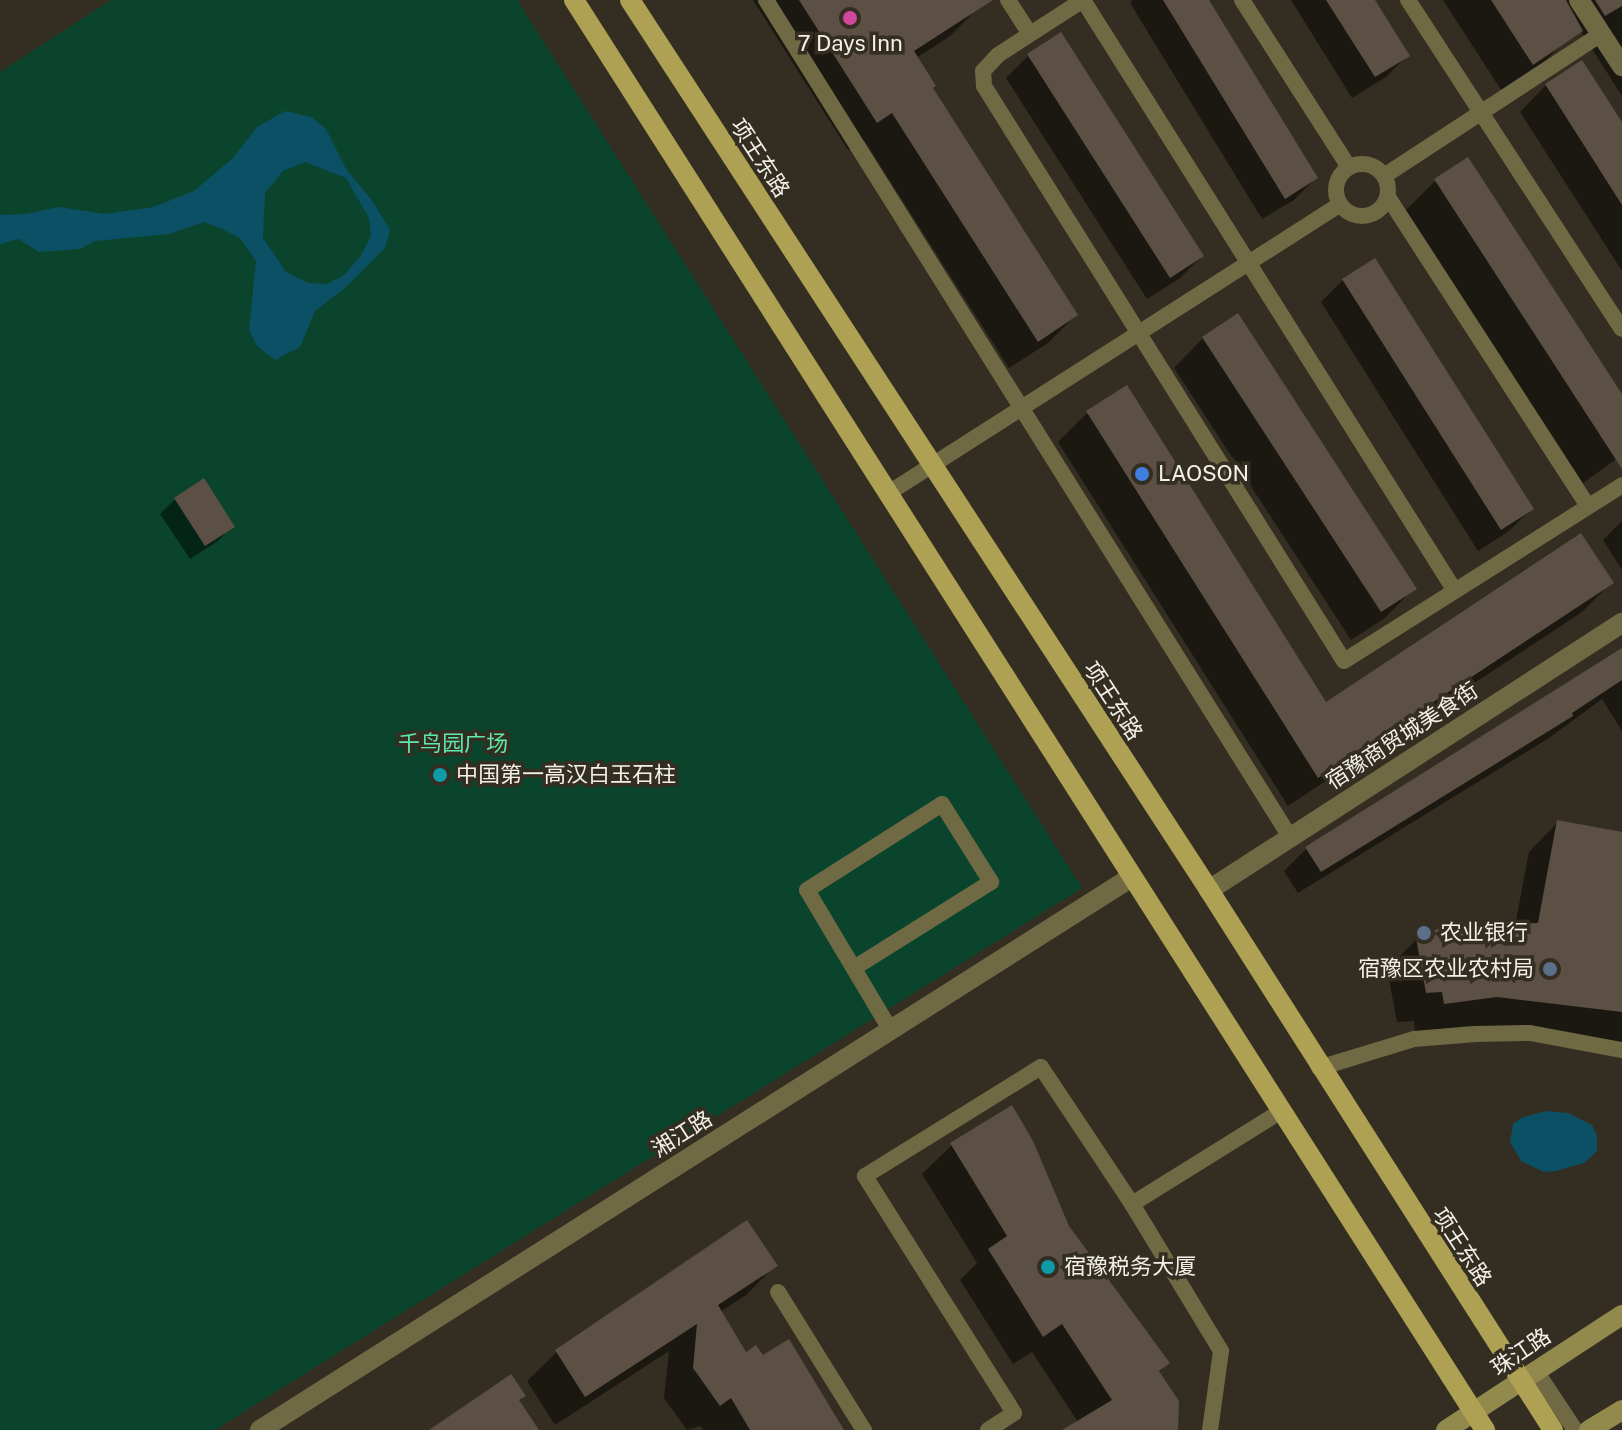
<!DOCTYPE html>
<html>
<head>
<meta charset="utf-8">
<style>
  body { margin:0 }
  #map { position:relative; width:1622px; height:1430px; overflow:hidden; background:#332e21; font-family:"Public Sans","Noto Sans SC",sans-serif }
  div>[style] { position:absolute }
  .green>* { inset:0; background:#0a442d }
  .water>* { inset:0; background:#0b5065 }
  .shadow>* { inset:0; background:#0007 }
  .building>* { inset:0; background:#5c5045 }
  .lane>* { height:16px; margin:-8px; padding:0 8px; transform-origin:8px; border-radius:8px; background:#6f6944 }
  .lane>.ring { margin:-8px; padding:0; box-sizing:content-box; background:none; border:16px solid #6f6944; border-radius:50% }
  .street>* { height:20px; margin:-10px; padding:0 10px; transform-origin:10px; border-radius:10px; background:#6f6944 }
  .secondary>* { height:20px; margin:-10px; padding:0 10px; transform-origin:10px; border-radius:10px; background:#92894d }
  .primary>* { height:20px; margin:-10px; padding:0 10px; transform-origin:10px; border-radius:10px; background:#aea153 }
  .dots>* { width:22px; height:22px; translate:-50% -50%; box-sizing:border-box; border:4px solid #332e21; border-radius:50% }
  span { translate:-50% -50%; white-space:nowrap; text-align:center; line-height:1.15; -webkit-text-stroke:7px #332e21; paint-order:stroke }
  .poi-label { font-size:22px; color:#f3f0e7 }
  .left { translate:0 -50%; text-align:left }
  .right { translate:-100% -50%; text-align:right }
  .street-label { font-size:22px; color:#f3f0e7 }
  .park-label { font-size:22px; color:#5fe8aa }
</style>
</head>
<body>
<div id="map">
  <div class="green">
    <i style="clip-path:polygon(111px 0,517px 0,1082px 888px,215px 1430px,0 1430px,0 72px)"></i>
  </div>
  <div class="water">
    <i style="clip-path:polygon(evenodd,285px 111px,311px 117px,326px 129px,346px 169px,371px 199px,390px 230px,385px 248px,346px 287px,315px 311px,300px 347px,275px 360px,257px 346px,249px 330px,256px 261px,240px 238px,220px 228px,204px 222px,169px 234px,95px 241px,79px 249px,39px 252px,19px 239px,0 244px,0 215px,26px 214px,59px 207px,105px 214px,153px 207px,194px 191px,233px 158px,257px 127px,285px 111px,305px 162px,346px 178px,369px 218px,371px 236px,360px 257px,343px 276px,327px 284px,308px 283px,286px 272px,263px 238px,265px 193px,283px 171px,305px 162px)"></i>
    <i style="clip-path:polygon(1546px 1111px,1568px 1113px,1592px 1125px,1597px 1135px,1597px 1151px,1584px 1163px,1556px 1171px,1544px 1172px,1521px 1161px,1510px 1142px,1513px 1124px,1523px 1117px)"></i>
  </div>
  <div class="shadow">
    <i style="clip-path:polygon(753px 0,971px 0,977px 9px,949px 37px,916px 58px,931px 88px,1076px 315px,1048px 343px,1009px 368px,864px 140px,848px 150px)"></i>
    <i style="clip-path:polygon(1133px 0,1207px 0,1316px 178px,1294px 200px,1262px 219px,1130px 3px)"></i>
    <i style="clip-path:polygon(1291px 0,1373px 0,1408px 55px,1386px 77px,1352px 98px)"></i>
    <i style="clip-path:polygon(1443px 0,1541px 0,1566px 40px,1537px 69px,1503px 93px)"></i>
    <i style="clip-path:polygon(1561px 0,1622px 0,1622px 96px)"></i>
    <i style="clip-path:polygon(1028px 56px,1202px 256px,1180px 278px,1147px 299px,1006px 78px)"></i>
    <i style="clip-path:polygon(1546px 85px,1622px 126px,1622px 271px,1520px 112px)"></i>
    <i style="clip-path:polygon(1467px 160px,1622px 398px,1622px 455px,1583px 483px,1406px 210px,1435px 181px)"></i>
    <i style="clip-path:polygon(1343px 280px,1531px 509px,1509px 531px,1478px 551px,1321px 302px)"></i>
    <i style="clip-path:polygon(1203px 338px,1414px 588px,1385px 618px,1351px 640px,1174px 368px)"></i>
    <i style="clip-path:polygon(1087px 413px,1325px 704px,1611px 583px,1582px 612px,1288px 806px,1058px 442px)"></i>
    <i style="clip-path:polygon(175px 499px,232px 526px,218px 541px,190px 559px,160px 514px)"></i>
    <i style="clip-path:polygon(1622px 521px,1622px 570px,1603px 540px)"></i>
    <i style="clip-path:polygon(1622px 650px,1622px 731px,1602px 699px,1549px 738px,1298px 893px,1284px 871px,1306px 849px)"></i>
    <i style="clip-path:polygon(1558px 822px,1622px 834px,1622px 1054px,1587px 1040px,1466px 1026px,1415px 1032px,1414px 1021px,1397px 1022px,1387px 969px,1417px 939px,1515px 926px,1529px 852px)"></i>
    <i style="clip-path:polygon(952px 1145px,1067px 1227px,1168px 1363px,1158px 1373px,1179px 1411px,1174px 1430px,1066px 1430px,1078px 1422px,1032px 1352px,1013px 1364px,960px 1280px,977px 1263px,922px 1174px)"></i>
    <i style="clip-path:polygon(775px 1266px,746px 1295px,720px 1312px,745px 1355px,762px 1358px,842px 1430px,703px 1430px,701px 1426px,687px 1430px,664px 1398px,669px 1351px,555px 1425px,527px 1381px,557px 1352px)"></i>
  </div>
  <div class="building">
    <i style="clip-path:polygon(799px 0,993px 0,914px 51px,936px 86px,933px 88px,1078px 315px,1038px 342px,892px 113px,877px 123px)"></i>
    <i style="clip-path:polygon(1163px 0,1209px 0,1318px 178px,1285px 199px)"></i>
    <i style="clip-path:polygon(1326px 0,1375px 0,1410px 56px,1375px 77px)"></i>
    <i style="clip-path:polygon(1491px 0,1566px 0,1583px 31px,1533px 65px)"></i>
    <i style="clip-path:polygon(1595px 0,1622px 0,1622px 6px,1605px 16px)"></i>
    <i style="clip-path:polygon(1061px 32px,1204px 256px,1170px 278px,1027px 54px)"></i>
    <i style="clip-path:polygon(1582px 60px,1622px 122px,1622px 205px,1545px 84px)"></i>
    <i style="clip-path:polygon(1468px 157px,1622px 394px,1622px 469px,1434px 179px)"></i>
    <i style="clip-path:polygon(1375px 258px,1534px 509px,1501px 530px,1342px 279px)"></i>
    <i style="clip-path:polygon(1238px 313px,1417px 589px,1381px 612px,1202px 337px)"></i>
    <i style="clip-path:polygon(1127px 385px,1326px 702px,1581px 533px,1614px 583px,1318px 778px,1086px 411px)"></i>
    <i style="clip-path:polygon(204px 478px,235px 527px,205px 546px,174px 498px)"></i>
    <i style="clip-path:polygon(1622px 648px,1622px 680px,1572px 713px,1573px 716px,1321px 872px,1305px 847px)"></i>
    <i style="clip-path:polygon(1557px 820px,1622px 832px,1622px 1012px,1497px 997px,1444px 1004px,1442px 992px,1426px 993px,1416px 938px,1447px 925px,1538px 923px)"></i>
    <i style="clip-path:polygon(1012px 1105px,1033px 1141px,1069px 1226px,1170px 1363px,1159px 1371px,1179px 1401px,1178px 1430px,1062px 1430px,1112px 1400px,1062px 1324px,1043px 1337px,988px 1249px,1007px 1236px,950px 1143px)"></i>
    <i style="clip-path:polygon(747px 1220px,778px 1266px,718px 1305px,746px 1352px,756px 1345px,763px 1355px,789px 1339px,844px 1430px,750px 1430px,731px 1398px,720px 1406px,693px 1368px,697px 1324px,585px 1397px,555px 1350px)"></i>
    <i style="clip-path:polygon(511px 1374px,526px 1396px,519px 1400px,539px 1430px,429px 1430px)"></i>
  </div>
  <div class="lane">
    <i style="left:766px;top:0;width:987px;rotate:57.95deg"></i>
    <i style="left:1008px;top:0;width:40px;rotate:57.1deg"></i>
    <i style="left:1083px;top:0;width:101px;rotate:147.1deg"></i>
    <i style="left:998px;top:55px;width:22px;rotate:133deg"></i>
    <i style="left:983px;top:71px;width:15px;rotate:86deg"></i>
    <i style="left:984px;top:86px;width:678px;rotate:57.95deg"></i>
    <i style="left:1344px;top:661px;width:329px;rotate:-32.3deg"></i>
    <i style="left:1083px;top:0;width:698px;rotate:57.81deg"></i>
    <i style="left:1242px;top:0;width:198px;rotate:57.4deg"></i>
    <i style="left:1408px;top:0;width:392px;rotate:57deg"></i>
    <i class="ring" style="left:1336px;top:164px;width:36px;height:36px"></i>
    <i style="left:1384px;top:176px;width:259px;rotate:-33.2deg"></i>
    <i style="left:1388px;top:197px;width:368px;rotate:57.1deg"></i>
    <i style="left:887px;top:494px;width:536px;rotate:-32.59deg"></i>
    <i style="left:854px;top:968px;width:162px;rotate:-32.1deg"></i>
    <i style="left:991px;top:882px;width:92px;rotate:-122.1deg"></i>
    <i style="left:942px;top:804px;width:160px;rotate:147.5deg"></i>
    <i style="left:807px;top:890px;width:164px;rotate:59.2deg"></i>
    <i style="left:1319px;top:1068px;width:99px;rotate:-17deg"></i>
    <i style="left:1414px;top:1039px;width:62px;rotate:-4.6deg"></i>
    <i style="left:1476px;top:1034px;width:54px;rotate:-1.1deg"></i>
    <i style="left:1530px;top:1033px;width:94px;rotate:10.5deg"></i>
    <i style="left:1132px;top:1204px;width:174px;rotate:-31.9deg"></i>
    <i style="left:778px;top:1292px;width:163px;rotate:58.1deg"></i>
    <i style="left:1536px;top:1371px;width:71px;rotate:56.5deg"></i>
    <i style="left:988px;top:1430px;width:31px;rotate:-33deg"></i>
    <i style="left:1014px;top:1413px;width:280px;rotate:-122.2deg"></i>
    <i style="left:865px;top:1176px;width:207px;rotate:-31.8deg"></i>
    <i style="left:1041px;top:1067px;width:164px;rotate:56.4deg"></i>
    <i style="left:1132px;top:1204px;width:172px;rotate:58.8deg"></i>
    <i style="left:1221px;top:1351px;width:80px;rotate:97.9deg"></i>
  </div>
  <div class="street">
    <i style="left:1579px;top:0;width:79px;rotate:56.9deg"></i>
    <i style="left:1209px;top:890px;width:492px;rotate:-32.9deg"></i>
    <i style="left:260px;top:1430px;width:1030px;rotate:-32.39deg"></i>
  </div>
  <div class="secondary">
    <i style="left:1446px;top:1430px;width:210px;rotate:-33.2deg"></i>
    <i style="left:1589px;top:1430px;width:39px;rotate:-31deg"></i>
  </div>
  <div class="primary">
    <i style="left:574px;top:0;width:1696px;rotate:57.5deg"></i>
    <i style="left:630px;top:0;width:1062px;rotate:56.95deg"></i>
    <i style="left:1209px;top:890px;width:640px;rotate:57.5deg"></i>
  </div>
  <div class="dots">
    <i style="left:850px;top:18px;background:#d1479c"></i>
    <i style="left:1142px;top:474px;background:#3f7fe0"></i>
    <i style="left:440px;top:775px;background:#0f9aa8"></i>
    <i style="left:1424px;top:933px;background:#5c6f8a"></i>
    <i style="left:1550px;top:969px;background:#5c6f8a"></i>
    <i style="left:1048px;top:1267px;background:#0f9aa8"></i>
  </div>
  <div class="poi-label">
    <span style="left:850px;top:44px">7 Days Inn</span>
    <span class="left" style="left:1158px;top:474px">LAOSON</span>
    <span class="left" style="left:456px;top:775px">中国第一高汉白玉石柱</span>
    <span class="left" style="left:1440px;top:933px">农业银行</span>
    <span class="right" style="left:1534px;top:969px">宿豫区农业农村局</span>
    <span class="left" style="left:1064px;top:1267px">宿豫税务大厦</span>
  </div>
  <div class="street-label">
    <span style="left:760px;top:158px;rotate:57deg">项王东路</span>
    <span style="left:1113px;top:701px;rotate:57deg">项王东路</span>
    <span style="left:1402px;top:736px;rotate:-33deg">宿豫商贸城美食街</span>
    <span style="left:682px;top:1134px;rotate:-32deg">湘江路</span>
    <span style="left:1462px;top:1247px;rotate:57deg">项王东路</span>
    <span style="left:1521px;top:1352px;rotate:-34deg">珠江路</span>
  </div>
  <div class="park-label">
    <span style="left:453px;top:744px">千鸟园广场</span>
  </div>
</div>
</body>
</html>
